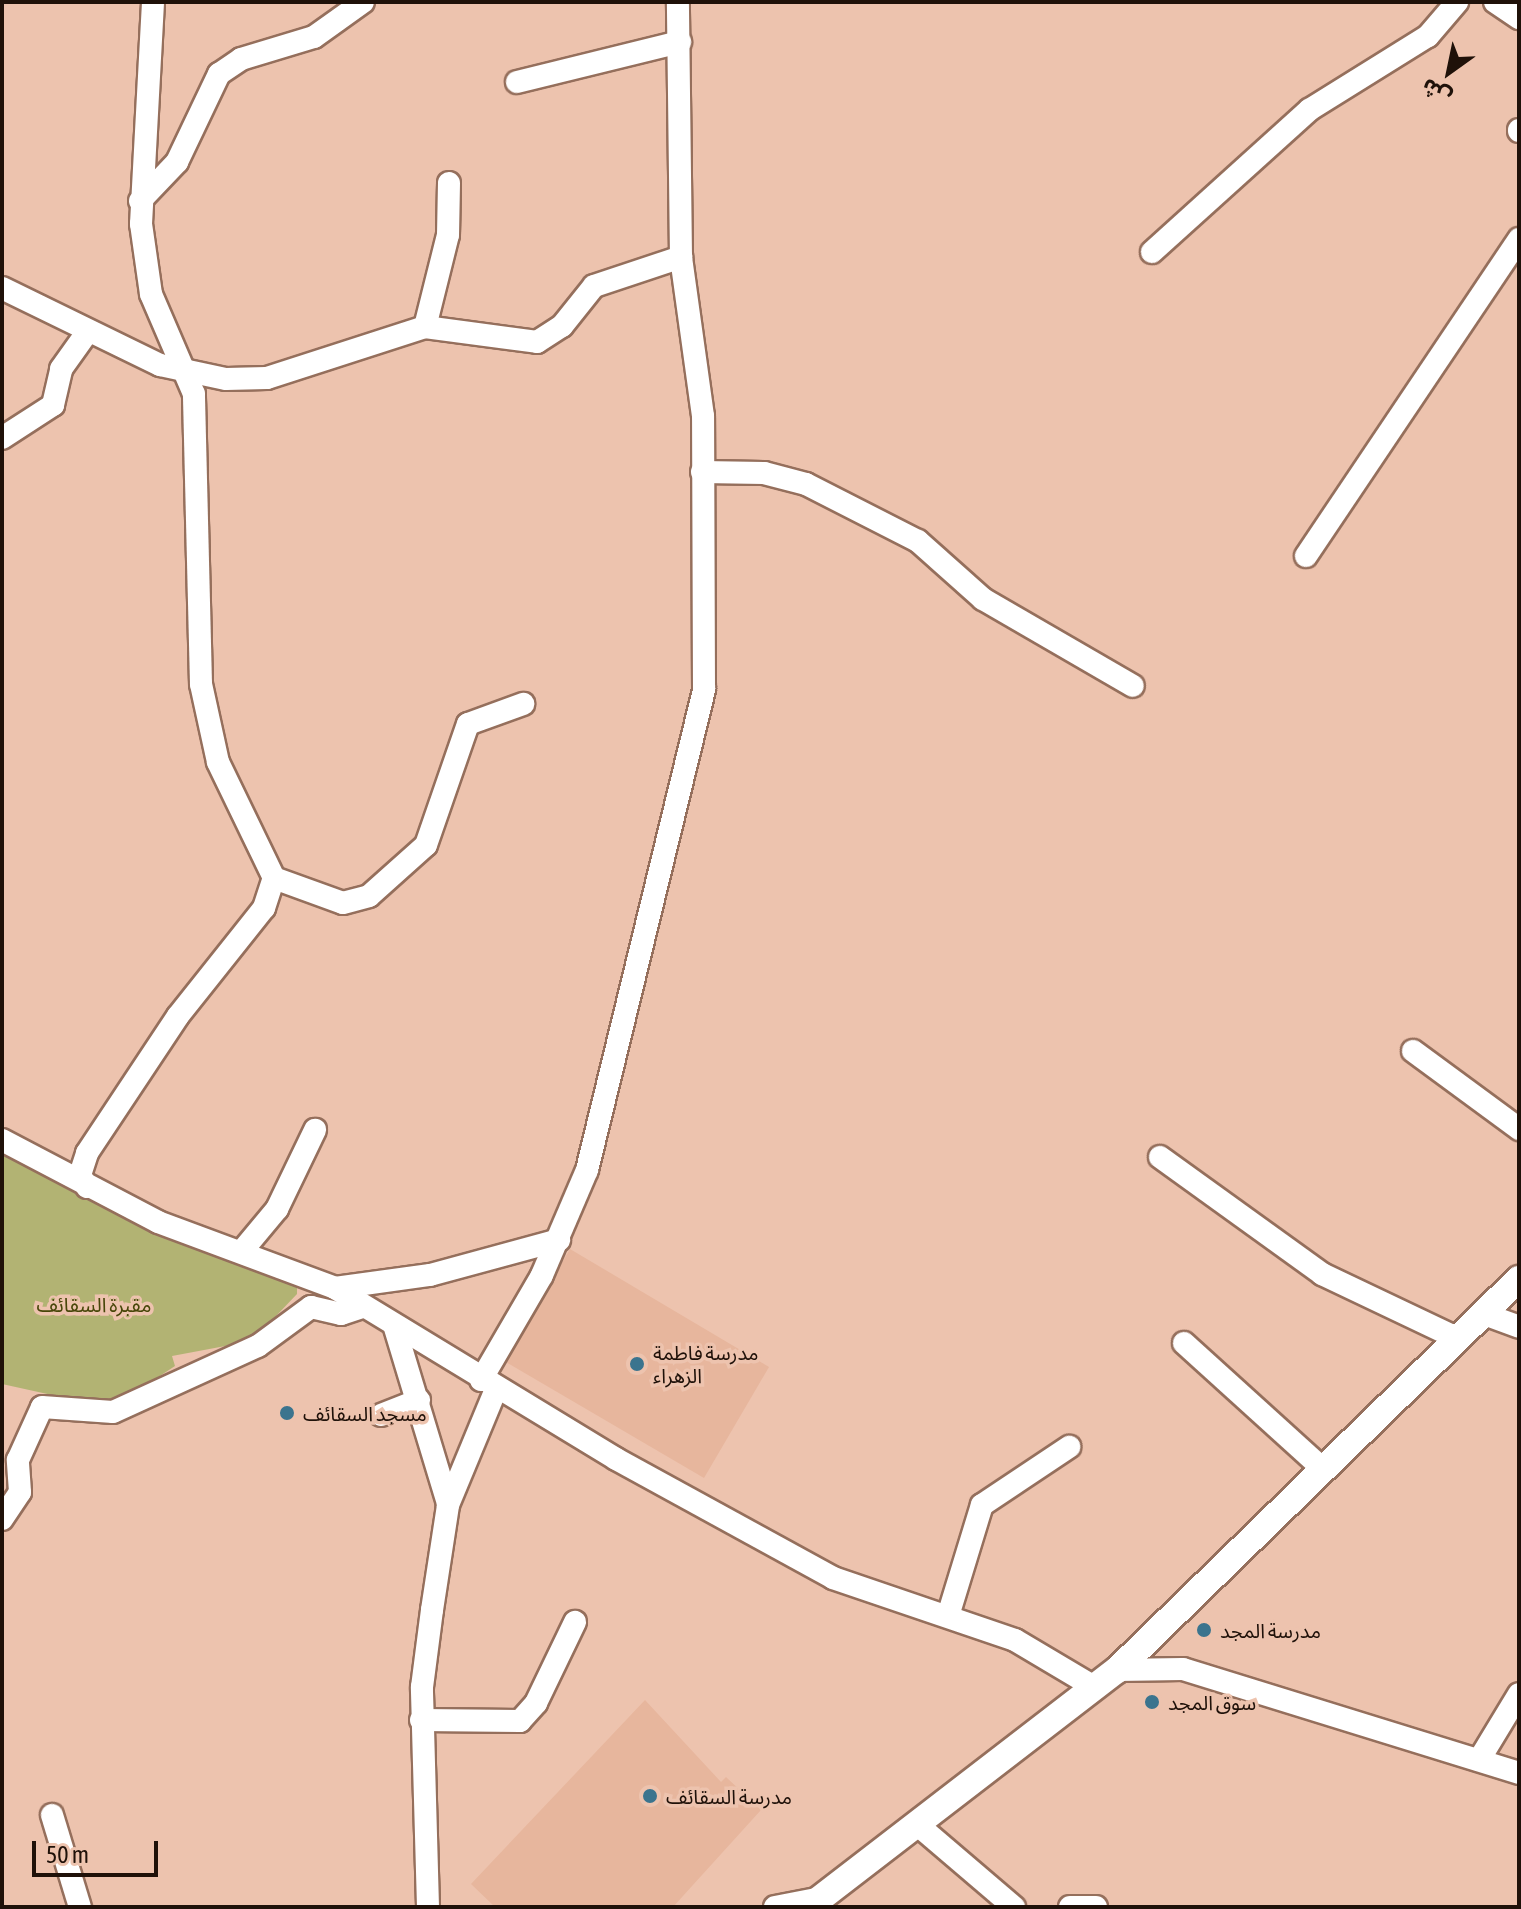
<!DOCTYPE html>
<html>
<head>
<meta charset="utf-8">
<style>
  body { margin:0 }
  #map { position:relative; width:1521px; height:1909px; overflow:hidden; background:#edc3ae; font-family:"Asap Condensed","Noto Sans Arabic",sans-serif }
  div>[style] { position:absolute }
  .built>* { inset:0; background:#e7b69d }
  .green>* { inset:0; background:#b2b373 }
  .roads { filter:drop-shadow(2px 0 #956f5c) drop-shadow(-2px 0 #956f5c) drop-shadow(0 2px #956f5c) drop-shadow(0 -2px #956f5c) }
  .minor>* { height:22px; margin:-11px; padding:0 11px; transform-origin:11px; border-radius:11px; background:#fff }
  .major>* { height:26px; margin:-13px; padding:0 13px; transform-origin:13px; border-radius:13px; background:#fff }
  .dots>* { width:22px; height:22px; translate:-50% -50%; box-sizing:border-box; border:4px solid #edc3ae; border-radius:50% }
  span { translate:-50% -50%; white-space:nowrap; text-align:center; line-height:1.15; -webkit-text-stroke:7px #edc3ae; paint-order:stroke }
  .park-label { font-size:20px; color:#474609 }
  .poi-label { font-size:20px; color:#1f1109 }
  .left { translate:0 -50%; text-align:left }
  .frame { position:absolute; inset:0; border:4px solid #1f1109; pointer-events:none }
  .north { position:absolute; left:1409px; top:32px; width:80px; height:80px; -webkit-text-stroke:6px #edc3ae; paint-order:stroke; rotate:213deg; font-size:22px; font-weight:700; line-height:32px; text-align:center; color:#1f1109 }
  .north::after { content:''; display:block; margin:auto; width:28px; height:36px; background:#1f1109; clip-path:polygon(50% 0,100% 100%,50% 72%,0 100%) }
  .scale { position:absolute; left:32px; top:1841px; width:126px; height:36px; box-sizing:border-box; border:4px solid #1f1109; border-top:0; padding-left:10px; font-size:24px; line-height:28px; white-space:nowrap; color:#1f1109; -webkit-text-stroke:6px #edc3ae; paint-order:stroke }
</style>
</head>
<body>
<div id="map">
  <div class="built">
    <i style="clip-path:polygon(570px 1249px,769px 1367px,704px 1478px,504px 1361px)"></i>
    <i style="clip-path:polygon(645px 1700px,721px 1782px,726px 1777px,761px 1810px,673px 1907px,495px 1907px,471px 1884px)"></i>
  </div>
  <div class="green">
    <i style="clip-path:polygon(2px 1151px,160px 1231px,297px 1282px,297px 1294px,252px 1341px,172px 1356px,175px 1366px,111px 1408px,2px 1384px)"></i>
  </div>
  <div class="roads">
    <div class="minor">
      <i style="left:1495px;top:2px;width:29px;rotate:34deg"></i>
      <i style="left:517px;top:82px;width:168px;rotate:-13.8deg"></i>
      <i style="left:1519px;top:130px;width:1px;rotate:90deg"></i>
      <i style="left:140px;top:201px;width:54px;rotate:-46.5deg"></i>
      <i style="left:177px;top:162px;width:98px;rotate:-64.5deg"></i>
      <i style="left:219px;top:74px;width:27px;rotate:-34deg"></i>
      <i style="left:241px;top:59px;width:76px;rotate:-16.8deg"></i>
      <i style="left:314px;top:37px;width:60px;rotate:-35.5deg"></i>
      <i style="left:1152px;top:252px;width:212px;rotate:-42.1deg"></i>
      <i style="left:1309px;top:110px;width:140px;rotate:-31.9deg"></i>
      <i style="left:1428px;top:36px;width:45px;rotate:-49.5deg"></i>
      <i style="left:2px;top:288px;width:176px;rotate:26deg"></i>
      <i style="left:160px;top:365px;width:67px;rotate:12deg"></i>
      <i style="left:226px;top:379px;width:41px;rotate:-1.4deg"></i>
      <i style="left:267px;top:378px;width:166px;rotate:-17.9deg"></i>
      <i style="left:425px;top:327px;width:113px;rotate:7.6deg"></i>
      <i style="left:537px;top:342px;width:30px;rotate:-33deg"></i>
      <i style="left:562px;top:326px;width:51px;rotate:-51.3deg"></i>
      <i style="left:594px;top:286px;width:92px;rotate:-18.4deg"></i>
      <i style="left:425px;top:327px;width:95px;rotate:-76deg"></i>
      <i style="left:448px;top:235px;width:52px;rotate:-88.9deg"></i>
      <i style="left:2px;top:438px;width:61px;rotate:-32.9deg"></i>
      <i style="left:53px;top:405px;width:37px;rotate:-77deg"></i>
      <i style="left:61px;top:369px;width:43px;rotate:-54.5deg"></i>
      <i style="left:702px;top:472px;width:62px;rotate:0.9deg"></i>
      <i style="left:764px;top:473px;width:43px;rotate:14.7deg"></i>
      <i style="left:806px;top:484px;width:126px;rotate:27deg"></i>
      <i style="left:918px;top:541px;width:87px;rotate:41.7deg"></i>
      <i style="left:983px;top:599px;width:173px;rotate:30.1deg"></i>
      <i style="left:1306px;top:556px;width:382px;rotate:-56.1deg"></i>
      <i style="left:274px;top:878px;width:73px;rotate:19.9deg"></i>
      <i style="left:343px;top:903px;width:27px;rotate:-15deg"></i>
      <i style="left:369px;top:896px;width:76px;rotate:-41.8deg"></i>
      <i style="left:426px;top:845px;width:128px;rotate:-70.9deg"></i>
      <i style="left:468px;top:724px;width:59px;rotate:-20deg"></i>
      <i style="left:1413px;top:1051px;width:132px;rotate:36.3deg"></i>
      <i style="left:2px;top:1140px;width:176px;rotate:27.7deg"></i>
      <i style="left:158px;top:1222px;width:189px;rotate:20.4deg"></i>
      <i style="left:335px;top:1288px;width:329px;rotate:31.3deg"></i>
      <i style="left:616px;top:1459px;width:247px;rotate:28.7deg"></i>
      <i style="left:833px;top:1578px;width:192px;rotate:18.8deg"></i>
      <i style="left:1015px;top:1640px;width:94px;rotate:30.7deg"></i>
      <i style="left:1160px;top:1157px;width:200px;rotate:35.8deg"></i>
      <i style="left:1322px;top:1274px;width:152px;rotate:25.4deg"></i>
      <i style="left:87px;top:1187px;width:14px;rotate:-120deg"></i>
      <i style="left:80px;top:1175px;width:23px;rotate:-72deg"></i>
      <i style="left:87px;top:1153px;width:164px;rotate:-56.4deg"></i>
      <i style="left:178px;top:1016px;width:138px;rotate:-51.5deg"></i>
      <i style="left:264px;top:908px;width:32px;rotate:-72deg"></i>
      <i style="left:274px;top:878px;width:129px;rotate:-115.8deg"></i>
      <i style="left:218px;top:762px;width:80px;rotate:-102.3deg"></i>
      <i style="left:201px;top:684px;width:290px;rotate:-91.4deg"></i>
      <i style="left:194px;top:394px;width:109px;rotate:-113.3deg"></i>
      <i style="left:151px;top:294px;width:71px;rotate:-98.1deg"></i>
      <i style="left:141px;top:224px;width:222px;rotate:-86.9deg"></i>
      <i style="left:242px;top:1251px;width:55px;rotate:-50.2deg"></i>
      <i style="left:277px;top:1209px;width:88px;rotate:-64.3deg"></i>
      <i style="left:335px;top:1288px;width:96px;rotate:-7.8deg"></i>
      <i style="left:430px;top:1275px;width:134px;rotate:-15.2deg"></i>
      <i style="left:1484px;top:1314px;width:37px;rotate:20deg"></i>
      <i style="left:395px;top:1328px;width:183px;rotate:73.2deg"></i>
      <i style="left:1184px;top:1343px;width:188px;rotate:42.2deg"></i>
      <i style="left:481px;top:1380px;width:121px;rotate:-59.8deg"></i>
      <i style="left:542px;top:1275px;width:114px;rotate:-66.8deg"></i>
      <i style="left:587px;top:1170px;width:495px;rotate:-76.3deg"></i>
      <i style="left:704px;top:689px;width:273px;rotate:-90.2deg"></i>
      <i style="left:703px;top:416px;width:161px;rotate:-97.9deg"></i>
      <i style="left:681px;top:257px;width:255px;rotate:-90.7deg"></i>
      <i style="left:381px;top:1415px;width:41px;rotate:-21.5deg"></i>
      <i style="left:2px;top:1519px;width:32px;rotate:-56deg"></i>
      <i style="left:20px;top:1492px;width:32px;rotate:-94deg"></i>
      <i style="left:18px;top:1460px;width:58px;rotate:-65.6deg"></i>
      <i style="left:42px;top:1407px;width:71px;rotate:4deg"></i>
      <i style="left:113px;top:1412px;width:159px;rotate:-24.5deg"></i>
      <i style="left:258px;top:1346px;width:66px;rotate:-36.3deg"></i>
      <i style="left:311px;top:1307px;width:31px;rotate:13deg"></i>
      <i style="left:341px;top:1314px;width:23px;rotate:-18deg"></i>
      <i style="left:948px;top:1616px;width:116px;rotate:-73deg"></i>
      <i style="left:982px;top:1505px;width:105px;rotate:-33.7deg"></i>
      <i style="left:1117px;top:1670px;width:66px;rotate:-0.9deg"></i>
      <i style="left:1183px;top:1669px;width:352px;rotate:17.2deg"></i>
      <i style="left:421px;top:1720px;width:99px;rotate:0.6deg"></i>
      <i style="left:520px;top:1721px;width:24px;rotate:-48deg"></i>
      <i style="left:536px;top:1703px;width:90px;rotate:-64.3deg"></i>
      <i style="left:1479px;top:1760px;width:77px;rotate:-58.8deg"></i>
      <i style="left:52px;top:1815px;width:96px;rotate:73.1deg"></i>
      <i style="left:919px;top:1826px;width:125px;rotate:40.5deg"></i>
      <i style="left:428px;top:1907px;width:220px;rotate:-91.6deg"></i>
      <i style="left:422px;top:1687px;width:78px;rotate:-82.6deg"></i>
      <i style="left:432px;top:1610px;width:106px;rotate:-81.3deg"></i>
      <i style="left:448px;top:1505px;width:126px;rotate:-67.5deg"></i>
      <i style="left:775px;top:1907px;width:42px;rotate:-11deg"></i>
      <i style="left:1070px;top:1907px;width:26px"></i>
    </div>
    <div class="major">
      <i style="left:809px;top:1907px;width:389px;rotate:-37.6deg"></i>
      <i style="left:1117px;top:1670px;width:561px;rotate:-44.21deg"></i>
    </div>
  </div>
  <div class="dots">
    <i style="left:637px;top:1364px;background:#3b748e"></i>
    <i style="left:287px;top:1413px;background:#3b748e"></i>
    <i style="left:1204px;top:1630px;background:#3b748e"></i>
    <i style="left:1152px;top:1702px;background:#3b748e"></i>
    <i style="left:650px;top:1796px;background:#3b748e"></i>
  </div>
  <div class="park-label">
    <span style="left:94px;top:1304px">مقبرة السقائف</span>
  </div>
  <div class="poi-label">
    <span class="left" style="left:653px;top:1364px">مدرسة فاطمة<br>الزهراء</span>
    <span class="left" style="left:303px;top:1413px">مسجد السقائف</span>
    <span class="left" style="left:1220px;top:1630px">مدرسة المجد</span>
    <span class="left" style="left:1168px;top:1702px">سوق المجد</span>
    <span class="left" style="left:666px;top:1796px">مدرسة السقائف</span>
  </div>
  <div class="frame"></div>
  <div class="north">ش</div>
  <div class="scale">50 m</div>
</div>
</body>
</html>
